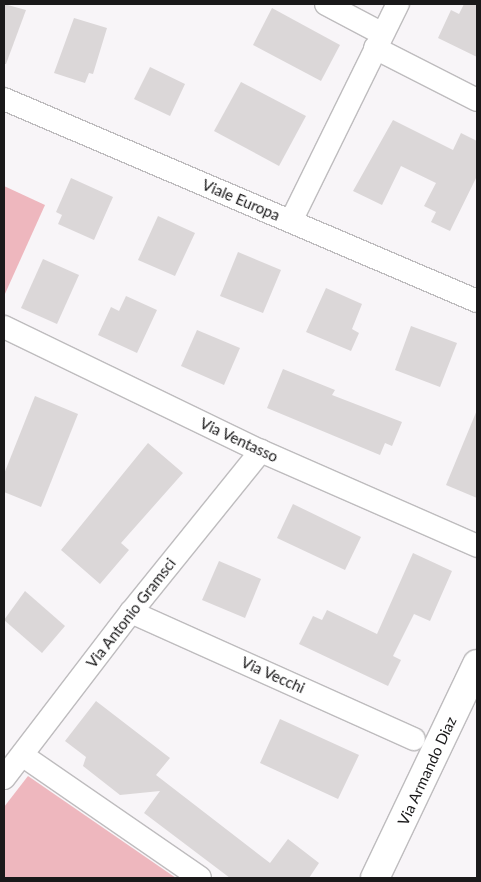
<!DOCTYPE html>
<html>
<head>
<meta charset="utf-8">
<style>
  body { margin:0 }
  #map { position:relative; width:481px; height:882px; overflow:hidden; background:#f8f5f8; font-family:Lato,sans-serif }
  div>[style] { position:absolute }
  .green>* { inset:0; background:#eeb7be }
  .building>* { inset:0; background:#dbd7d8 }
  .roads { filter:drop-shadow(1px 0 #bebcbe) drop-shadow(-1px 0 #bebcbe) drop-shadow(0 1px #bebcbe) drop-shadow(0 -1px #bebcbe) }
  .minor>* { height:22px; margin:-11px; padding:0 11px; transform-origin:11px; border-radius:11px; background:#fff }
  .tertiary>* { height:28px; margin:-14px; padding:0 14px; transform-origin:14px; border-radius:14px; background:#fff }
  span { translate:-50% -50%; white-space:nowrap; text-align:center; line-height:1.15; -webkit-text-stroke:5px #fff; paint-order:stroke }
  .street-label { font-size:15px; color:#1a191a }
  .frame { position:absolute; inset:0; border:5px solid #1a191a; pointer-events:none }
</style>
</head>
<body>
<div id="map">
  <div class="green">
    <i style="clip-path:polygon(4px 186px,45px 205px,4px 296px)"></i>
    <i style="clip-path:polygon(28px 776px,176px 878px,4px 878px,4px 807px)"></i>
  </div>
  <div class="building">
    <i style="clip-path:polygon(4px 4px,26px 10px,6px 64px,4px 64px)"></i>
    <i style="clip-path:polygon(464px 4px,477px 4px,477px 57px,438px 38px,451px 10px,459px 14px)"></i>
    <i style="clip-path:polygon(272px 8px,340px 45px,321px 81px,253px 45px)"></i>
    <i style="clip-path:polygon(74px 18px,107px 28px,93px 74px,89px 73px,85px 83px,54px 73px)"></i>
    <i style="clip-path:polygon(150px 67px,185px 84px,170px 116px,134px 99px)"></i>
    <i style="clip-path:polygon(241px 82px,306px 116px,279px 166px,214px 131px)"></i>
    <i style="clip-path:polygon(393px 120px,453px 150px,461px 133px,477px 141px,477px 176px,450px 231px,431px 222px,436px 212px,424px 206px,436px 183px,401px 166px,382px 205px,353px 191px)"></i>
    <i style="clip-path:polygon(71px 178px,113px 197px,94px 240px,58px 224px,62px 215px,56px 212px)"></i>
    <i style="clip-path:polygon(158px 216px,195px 233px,175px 276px,138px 260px)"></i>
    <i style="clip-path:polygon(238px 252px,281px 270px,263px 313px,220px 296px)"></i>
    <i style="clip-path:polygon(43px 259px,79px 275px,57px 324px,21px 308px)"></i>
    <i style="clip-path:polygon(326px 288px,362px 304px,352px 329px,359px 333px,351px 351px,306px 332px)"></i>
    <i style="clip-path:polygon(126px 296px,157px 310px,137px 353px,98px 335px,111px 307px,119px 311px)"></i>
    <i style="clip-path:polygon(411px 326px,457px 343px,440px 387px,395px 370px)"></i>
    <i style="clip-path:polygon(197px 330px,240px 348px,224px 385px,181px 366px)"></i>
    <i style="clip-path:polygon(283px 369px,335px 390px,332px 395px,402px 422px,392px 446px,385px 443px,380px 455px,267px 408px)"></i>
    <i style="clip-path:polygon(35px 396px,78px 414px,41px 507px,4px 492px,4px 474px)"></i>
    <i style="clip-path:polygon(477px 410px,477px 498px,446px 485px)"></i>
    <i style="clip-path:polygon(148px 443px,183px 473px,121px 543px,129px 550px,100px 584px,61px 550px)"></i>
    <i style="clip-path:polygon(293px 504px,361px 537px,345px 570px,277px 538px)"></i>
    <i style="clip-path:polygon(413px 553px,452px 571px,430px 621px,414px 614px,393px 656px,401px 660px,388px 686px,299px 644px,313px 616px,322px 620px,327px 610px,377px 634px)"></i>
    <i style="clip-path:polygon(219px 561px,261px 579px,245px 618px,202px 600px)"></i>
    <i style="clip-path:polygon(25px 591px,65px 626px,42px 653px,4px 620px)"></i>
    <i style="clip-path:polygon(96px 701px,170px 758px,156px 775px,270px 863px,288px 839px,319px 863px,309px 878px,230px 878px,144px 813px,160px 791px,120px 795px,83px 766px,86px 757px,65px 741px)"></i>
    <i style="clip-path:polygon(280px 719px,359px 755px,338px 799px,260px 763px)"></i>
  </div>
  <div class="roads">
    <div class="minor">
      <i style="left:326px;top:4px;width:62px;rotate:27.8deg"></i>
      <i style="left:375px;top:48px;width:114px;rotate:27deg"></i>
      <i style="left:4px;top:99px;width:514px;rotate:23.13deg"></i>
      <i style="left:291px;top:221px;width:242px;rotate:-63.8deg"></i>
      <i style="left:4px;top:327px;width:285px;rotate:25.8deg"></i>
      <i style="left:261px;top:451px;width:236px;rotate:23.7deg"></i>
      <i style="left:131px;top:612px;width:310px;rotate:24.2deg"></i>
      <i style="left:22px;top:755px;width:216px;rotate:34.6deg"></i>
      <i style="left:4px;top:778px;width:209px;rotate:-52.6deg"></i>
      <i style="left:131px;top:612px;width:207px;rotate:-51.1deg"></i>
    </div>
    <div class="tertiary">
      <i style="left:375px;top:878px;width:237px;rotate:-64.5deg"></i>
    </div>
  </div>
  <div class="street-label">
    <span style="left:241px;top:200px;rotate:23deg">Viale Europa</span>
    <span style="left:239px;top:440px;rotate:25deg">Via Ventasso</span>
    <span style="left:131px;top:613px;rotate:-52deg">Via Antonio Gramsci</span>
    <span style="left:273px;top:675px;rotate:24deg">Via Vecchi</span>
    <span style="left:427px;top:771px;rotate:-65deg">Via Armando Diaz</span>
  </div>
  <div class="frame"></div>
</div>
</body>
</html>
